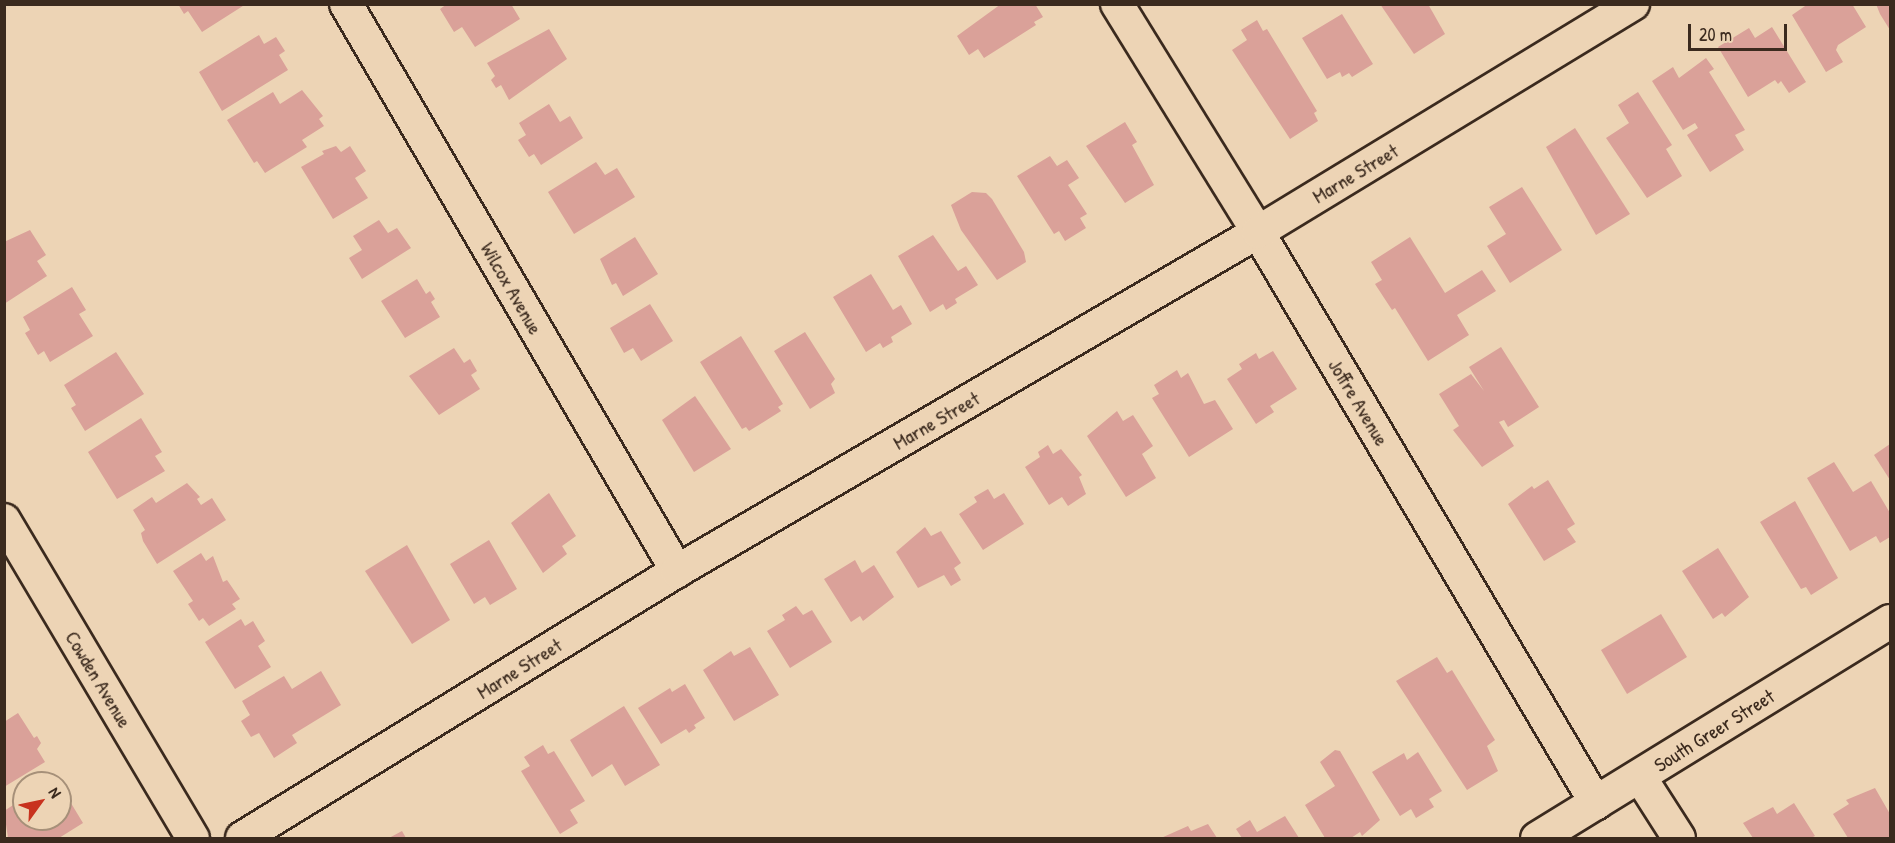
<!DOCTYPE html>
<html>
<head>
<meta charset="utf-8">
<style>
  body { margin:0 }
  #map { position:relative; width:1895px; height:843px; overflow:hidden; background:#edd4b5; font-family:"Patrick Hand",sans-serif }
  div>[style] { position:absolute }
  .building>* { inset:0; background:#daa199 }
  .roads { filter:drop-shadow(2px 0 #3b2a1e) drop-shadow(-2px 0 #3b2a1e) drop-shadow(0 2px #3b2a1e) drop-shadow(0 -2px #3b2a1e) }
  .minor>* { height:32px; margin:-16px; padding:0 16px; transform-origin:16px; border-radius:16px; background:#edd4b5 }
  .tertiary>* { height:33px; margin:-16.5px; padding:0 16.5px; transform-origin:16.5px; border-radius:16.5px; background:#edd4b5 }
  span { translate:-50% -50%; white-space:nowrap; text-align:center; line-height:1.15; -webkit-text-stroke:5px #edd4b5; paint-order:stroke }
  .street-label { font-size:20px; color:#3b2a1e }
  .frame { position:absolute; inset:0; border:6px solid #3b2a1e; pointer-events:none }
  .north { position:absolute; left:12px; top:771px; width:60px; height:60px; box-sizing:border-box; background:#edd4b5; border:2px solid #a69079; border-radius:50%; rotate:57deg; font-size:16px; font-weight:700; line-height:24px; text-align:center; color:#3b2a1e }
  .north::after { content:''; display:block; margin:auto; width:21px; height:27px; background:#c8321e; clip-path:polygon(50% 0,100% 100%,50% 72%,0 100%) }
  .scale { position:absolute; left:1688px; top:24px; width:99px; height:27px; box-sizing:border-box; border:3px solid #3b2a1e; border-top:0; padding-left:8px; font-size:18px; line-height:21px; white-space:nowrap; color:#3b2a1e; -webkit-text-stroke:4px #edd4b5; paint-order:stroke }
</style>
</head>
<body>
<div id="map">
  <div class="building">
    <i style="clip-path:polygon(178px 4px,246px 4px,202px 32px,188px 11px,184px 14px)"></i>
    <i style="clip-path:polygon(447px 4px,511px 4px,520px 19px,475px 47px,462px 27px,454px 32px,440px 9px)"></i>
    <i style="clip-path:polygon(1001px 4px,1035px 4px,1043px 17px,1034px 22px,1036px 25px,984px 58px,978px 49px,969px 55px,957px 36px)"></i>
    <i style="clip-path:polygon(1380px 4px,1428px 4px,1445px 34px,1414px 54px)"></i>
    <i style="clip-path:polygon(1808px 4px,1852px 4px,1866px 27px,1838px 45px,1836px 50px,1843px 62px,1826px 72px,1792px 15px)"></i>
    <i style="clip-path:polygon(1876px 4px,1890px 4px,1890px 30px,1880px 14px)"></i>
    <i style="clip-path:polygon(1342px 14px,1373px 64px,1352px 77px,1349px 73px,1342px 77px,1340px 72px,1327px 79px,1302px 38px)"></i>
    <i style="clip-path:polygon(1257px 20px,1263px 31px,1267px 29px,1317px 111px,1314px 113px,1318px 121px,1290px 139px,1232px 50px,1247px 40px,1241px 30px)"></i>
    <i style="clip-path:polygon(1772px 27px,1806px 82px,1789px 93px,1781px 81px,1778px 84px,1775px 80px,1748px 97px,1718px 47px,1749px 28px,1755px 38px)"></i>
    <i style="clip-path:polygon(549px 29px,567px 59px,509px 100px,501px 85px,496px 88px,491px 80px,495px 76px,487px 63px)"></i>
    <i style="clip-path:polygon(259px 35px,264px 44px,276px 37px,285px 51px,279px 55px,288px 70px,222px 111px,199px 72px)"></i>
    <i style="clip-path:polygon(1706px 58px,1714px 69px,1709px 72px,1745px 130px,1735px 135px,1744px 150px,1710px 172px,1687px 135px,1698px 128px,1695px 123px,1683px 130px,1652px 81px,1673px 67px,1679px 78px)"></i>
    <i style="clip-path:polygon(302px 90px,323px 116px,319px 119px,324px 126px,302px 140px,307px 147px,265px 173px,257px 161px,254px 163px,227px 120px,273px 92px,280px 104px)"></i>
    <i style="clip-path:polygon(1638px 92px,1672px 145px,1666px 149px,1682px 176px,1647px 198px,1606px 138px,1629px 123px,1618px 105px)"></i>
    <i style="clip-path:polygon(549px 104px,560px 122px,570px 116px,583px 138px,541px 165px,534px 154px,529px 157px,518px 140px,526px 135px,519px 123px)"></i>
    <i style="clip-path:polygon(1125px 122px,1137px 142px,1132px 145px,1154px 185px,1125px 203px,1086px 146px)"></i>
    <i style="clip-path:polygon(1575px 128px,1630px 214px,1596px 235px,1546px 147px)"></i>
    <i style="clip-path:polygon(336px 146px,341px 152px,350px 146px,366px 171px,355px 178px,368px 198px,333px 219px,301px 167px,324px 154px,322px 151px)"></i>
    <i style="clip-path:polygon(1050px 156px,1057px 166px,1067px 160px,1079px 178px,1068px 185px,1087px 214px,1080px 218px,1086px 228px,1065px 241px,1059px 231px,1054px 234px,1017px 176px)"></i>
    <i style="clip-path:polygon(596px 162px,605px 175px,617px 168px,635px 197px,574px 234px,548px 192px)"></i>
    <i style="clip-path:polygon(1522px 187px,1562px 250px,1510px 283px,1487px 246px,1506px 234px,1489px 207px)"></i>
    <i style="clip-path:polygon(972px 192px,986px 193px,992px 199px,1024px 252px,1026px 262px,997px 280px,961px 230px,951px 205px)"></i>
    <i style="clip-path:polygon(379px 220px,388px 233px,397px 228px,411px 248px,362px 279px,349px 258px,362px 250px,353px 236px)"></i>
    <i style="clip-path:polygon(30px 230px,46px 255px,37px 261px,47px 276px,4px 304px,4px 242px)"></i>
    <i style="clip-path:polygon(933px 235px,958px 271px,966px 266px,978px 285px,955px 299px,957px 303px,946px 310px,943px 304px,930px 312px,898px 256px)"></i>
    <i style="clip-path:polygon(635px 237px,658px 274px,623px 296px,616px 283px,612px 285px,600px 259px)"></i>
    <i style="clip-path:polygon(1410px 237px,1445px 293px,1482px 270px,1496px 291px,1457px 315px,1469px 335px,1428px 361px,1395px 308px,1392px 310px,1375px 284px,1382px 280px,1371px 262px)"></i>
    <i style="clip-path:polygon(871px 274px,893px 310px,901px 305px,912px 324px,891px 337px,893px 342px,883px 348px,880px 343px,866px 352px,833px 297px)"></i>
    <i style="clip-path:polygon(417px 279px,426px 294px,430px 291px,435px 299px,431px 302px,440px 317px,405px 338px,381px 301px)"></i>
    <i style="clip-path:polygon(72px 287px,86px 310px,79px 314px,93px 336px,50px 362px,44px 351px,38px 355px,25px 333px,30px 330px,23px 317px)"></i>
    <i style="clip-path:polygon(650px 304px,673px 341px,641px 361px,633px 348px,624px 353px,610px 328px)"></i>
    <i style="clip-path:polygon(805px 332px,835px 379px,831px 384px,835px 393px,810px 409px,774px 351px)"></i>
    <i style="clip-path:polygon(741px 336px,783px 404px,778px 407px,781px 411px,749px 431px,746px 427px,742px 429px,700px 362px)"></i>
    <i style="clip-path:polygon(1501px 347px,1539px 407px,1508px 427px,1504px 420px,1499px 422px,1514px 446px,1482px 467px,1453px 430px,1459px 426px,1439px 394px,1471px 374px,1484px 391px,1469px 367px)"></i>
    <i style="clip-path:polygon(454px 348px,464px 363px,470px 359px,477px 371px,471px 375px,480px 389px,439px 415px,409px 376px)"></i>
    <i style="clip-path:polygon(1273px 351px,1297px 389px,1270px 406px,1274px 412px,1256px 424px,1227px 379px,1242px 369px,1239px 364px,1256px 353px,1259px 359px)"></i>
    <i style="clip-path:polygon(116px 352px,144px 394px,85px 431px,71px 408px,76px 405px,64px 385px)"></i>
    <i style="clip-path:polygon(1177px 370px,1181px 378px,1188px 373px,1204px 404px,1215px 400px,1233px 429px,1189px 457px,1152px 398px,1159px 394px,1154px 385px)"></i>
    <i style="clip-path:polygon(695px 396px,731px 449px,694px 472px,662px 420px)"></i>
    <i style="clip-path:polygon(1117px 411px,1123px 421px,1133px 415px,1153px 446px,1142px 454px,1156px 478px,1126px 497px,1087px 436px)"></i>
    <i style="clip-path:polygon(141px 418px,162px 452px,155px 456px,165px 471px,117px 499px,88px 452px)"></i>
    <i style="clip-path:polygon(1890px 444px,1890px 480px,1874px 455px)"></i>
    <i style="clip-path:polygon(1048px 445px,1053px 454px,1061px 449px,1082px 475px,1079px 477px,1086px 494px,1068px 506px,1062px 497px,1049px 505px,1025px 467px,1040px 457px,1038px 452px)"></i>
    <i style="clip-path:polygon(1834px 462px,1853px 492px,1871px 481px,1890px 513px,1890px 537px,1880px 543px,1876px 536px,1850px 551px,1807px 478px)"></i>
    <i style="clip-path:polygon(1548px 480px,1575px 524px,1567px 529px,1576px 542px,1544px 561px,1508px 504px,1532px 486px,1534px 489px)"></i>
    <i style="clip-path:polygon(187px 483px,200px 497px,197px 499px,201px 505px,212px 498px,226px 520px,157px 564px,143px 541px,141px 533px,145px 530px,133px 510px,152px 497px,156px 503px)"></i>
    <i style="clip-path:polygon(988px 489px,994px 499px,1004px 493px,1024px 524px,983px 550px,959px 514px,977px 502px,974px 497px)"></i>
    <i style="clip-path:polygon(549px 493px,576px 536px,562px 546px,567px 554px,543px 573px,511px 523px)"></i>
    <i style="clip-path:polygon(1795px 501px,1838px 578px,1811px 595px,1806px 587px,1801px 589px,1760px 522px)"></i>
    <i style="clip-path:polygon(925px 527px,931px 536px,941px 531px,961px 563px,954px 568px,961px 580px,951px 586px,944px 575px,918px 588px,896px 552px)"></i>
    <i style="clip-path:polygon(489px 540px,517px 589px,490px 605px,485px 597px,474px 604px,450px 564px)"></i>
    <i style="clip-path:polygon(407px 545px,450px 620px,412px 644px,365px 571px)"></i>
    <i style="clip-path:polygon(1718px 548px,1749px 597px,1725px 617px,1722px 613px,1713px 619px,1682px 571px)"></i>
    <i style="clip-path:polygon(201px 553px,206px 561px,213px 556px,223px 582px,227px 580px,240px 599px,232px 604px,236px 609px,209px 626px,203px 618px,199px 621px,188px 604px,193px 601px,173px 571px)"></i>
    <i style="clip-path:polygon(855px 560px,862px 573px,874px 565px,894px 597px,863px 621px,860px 616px,851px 622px,824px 579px)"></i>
    <i style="clip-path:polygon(796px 606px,803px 615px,812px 610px,832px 642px,790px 668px,767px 631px,785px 620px,782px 615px)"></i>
    <i style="clip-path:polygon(1661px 614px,1687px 657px,1627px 694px,1601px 650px)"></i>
    <i style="clip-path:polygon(241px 619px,245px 626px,253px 621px,265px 641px,258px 646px,271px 667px,235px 689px,205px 642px)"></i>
    <i style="clip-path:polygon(750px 647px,779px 695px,734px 721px,703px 670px,731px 651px,734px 656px)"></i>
    <i style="clip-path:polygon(1437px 657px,1447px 673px,1452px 670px,1495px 740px,1487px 746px,1498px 771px,1467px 790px,1396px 681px)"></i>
    <i style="clip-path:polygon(321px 671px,341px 705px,292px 735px,297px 743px,274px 758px,259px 733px,251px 737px,241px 721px,250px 715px,242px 701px,284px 676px,292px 689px)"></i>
    <i style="clip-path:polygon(685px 684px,705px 718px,694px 725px,696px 728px,689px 733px,686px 729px,661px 744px,638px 708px,670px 688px,672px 692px)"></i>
    <i style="clip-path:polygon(624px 706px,660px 765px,625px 786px,612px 764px,592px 777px,570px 740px)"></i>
    <i style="clip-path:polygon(18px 713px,34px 738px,37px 736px,41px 743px,37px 749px,45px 762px,4px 787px,4px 722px)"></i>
    <i style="clip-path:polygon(543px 745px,548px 754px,554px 751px,585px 801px,570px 810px,578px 823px,560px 834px,521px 771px,530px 766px,524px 757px)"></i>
    <i style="clip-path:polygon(1335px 750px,1340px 751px,1380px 820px,1362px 836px,1360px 832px,1351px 838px,1325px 838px,1305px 805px,1335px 786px,1320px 762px)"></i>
    <i style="clip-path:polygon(1418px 752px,1442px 791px,1429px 799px,1434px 807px,1416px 818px,1411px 809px,1400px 816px,1372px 772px,1404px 753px,1407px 760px)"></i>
    <i style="clip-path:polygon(60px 785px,83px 823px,59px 838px,8px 838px,4px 811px,24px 798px,24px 819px,60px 819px)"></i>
    <i style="clip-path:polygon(1875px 788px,1890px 814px,1890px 838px,1848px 838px,1833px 814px,1849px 804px,1846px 800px)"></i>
    <i style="clip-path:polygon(1794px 803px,1815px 836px,1811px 838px,1753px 838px,1743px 823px,1773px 807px,1777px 814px)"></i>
    <i style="clip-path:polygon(1285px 816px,1299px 838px,1242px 838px,1236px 829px,1250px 820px,1257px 832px)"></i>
    <i style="clip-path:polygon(1208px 824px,1217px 838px,1161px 838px,1188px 826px,1191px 831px)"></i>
    <i style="clip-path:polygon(402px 831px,406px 838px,389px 838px)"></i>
  </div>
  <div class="roads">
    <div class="minor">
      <i style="left:346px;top:4px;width:657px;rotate:59.72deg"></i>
      <i style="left:1117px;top:4px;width:268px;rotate:58.3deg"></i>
      <i style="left:1258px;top:232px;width:664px;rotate:59.38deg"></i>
      <i style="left:4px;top:520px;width:370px;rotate:59.3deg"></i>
      <i style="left:1640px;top:777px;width:72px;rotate:57.4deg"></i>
      <i style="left:242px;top:838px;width:510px;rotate:-31.54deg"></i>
      <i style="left:677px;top:571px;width:673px;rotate:-30.26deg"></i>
      <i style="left:1258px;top:232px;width:439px;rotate:-31.3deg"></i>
    </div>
    <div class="tertiary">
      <i style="left:1537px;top:838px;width:414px;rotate:-31.6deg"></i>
    </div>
  </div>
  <div class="street-label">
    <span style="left:1355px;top:173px;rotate:-31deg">Marne Street</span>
    <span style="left:512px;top:288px;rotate:60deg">Wilcox Avenue</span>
    <span style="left:1359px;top:402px;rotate:59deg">Joffre Avenue</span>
    <span style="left:936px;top:420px;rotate:-30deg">Marne Street</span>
    <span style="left:519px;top:668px;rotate:-32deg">Marne Street</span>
    <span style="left:99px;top:679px;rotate:59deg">Cowden Avenue</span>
    <span style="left:1714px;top:730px;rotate:-32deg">South Greer Street</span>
  </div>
  <div class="frame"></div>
  <div class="north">N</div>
  <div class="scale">20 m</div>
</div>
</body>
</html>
